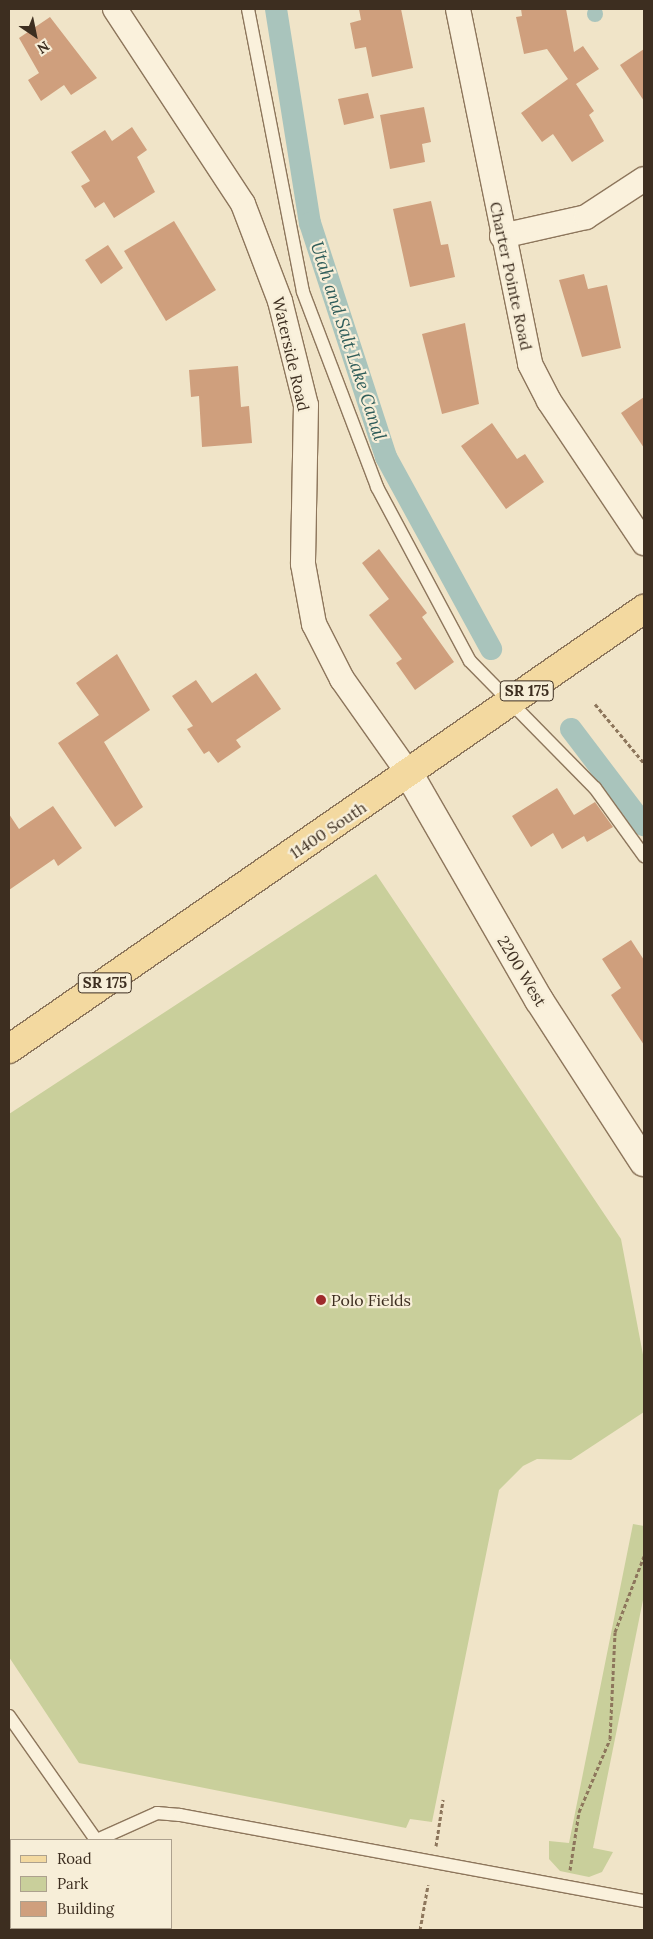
<!DOCTYPE html>
<html>
<head>
<meta charset="utf-8">
<style>
  body { margin:0 }
  #map { position:relative; width:653px; height:1939px; overflow:hidden; background:#f0e4c8; font-family:Lora,serif }
  div>[style] { position:absolute }
  .green>* { inset:0; background:#c9cf9b }
  .water>* { inset:0; background:#a9c4bc }
  .round { border-radius:50% }
  .canal>* { height:22px; margin:-11px; padding:0 11px; transform-origin:11px; border-radius:11px; background:#a9c4bc }
  .building>* { inset:0; background:#cf9f7d }
  .path>* { height:3px; margin-top:-1.5px; transform-origin:0; background:repeating-linear-gradient(90deg,#8d765c 0 4px,transparent 0 6.5px) }
  .roads { filter:drop-shadow(1px 0 #8d765c) drop-shadow(-1px 0 #8d765c) drop-shadow(0 1px #8d765c) drop-shadow(0 -1px #8d765c) }
  .service>* { height:12px; margin:-6px; padding:0 6px; transform-origin:6px; border-radius:6px; background:#faf1dc }
  .minor>* { height:24px; margin:-12px; padding:0 12px; transform-origin:12px; border-radius:12px; background:#faf1dc }
  .tertiary>* { height:28px; margin:-14px; padding:0 14px; transform-origin:14px; border-radius:14px; background:#faf1dc }
  .primary>* { height:28px; margin:-14px; padding:0 14px; transform-origin:14px; border-radius:14px; background:#f3d9a0 }
  .dots>* { width:14px; height:14px; translate:-50% -50%; box-sizing:border-box; border:2px solid #f7eed8; border-radius:50% }
  span { translate:-50% -50%; white-space:nowrap; text-align:center; line-height:1.15; -webkit-text-stroke:4.5px #f7eed8; paint-order:stroke }
  .shield-label span { padding:1px 4px; background:#f7eed8; border:1px solid; border-radius:4px; -webkit-text-stroke-width:0 }
  .shield-label { font-size:15px; color:#3d2e20; font-weight:700 }
  .street-label { font-size:16px; color:#3d2e20 }
  .poi-label { font-size:16px; color:#3d2e20 }
  .left { translate:0 -50%; text-align:left }
  .water-label { font-size:18px; color:#2f5d5a; font-style:italic }
  .frame { position:absolute; inset:0; border:10px solid #3d2e20; pointer-events:none }
  .legend { position:absolute; left:10px; top:1839px; width:162px; height:90px; box-sizing:border-box; background:#f7eed8; border:1px solid #ada18e; margin:0; padding:6px 9px; list-style:none; font-size:15px; color:#3d2e20 }
  .legend li { display:flex; align-items:center; gap:10px; height:25px }
  .legend b { width:25px; border:1px solid #ada18e }
  .north { position:absolute; left:10px; top:10px; width:50px; height:50px; -webkit-text-stroke:4px #f7eed8; paint-order:stroke; rotate:146deg; font-size:14px; font-weight:700; line-height:20px; text-align:center; color:#3d2e20 }
  .north::after { content:''; display:block; margin:auto; width:18px; height:22px; background:#3d2e20; clip-path:polygon(50% 0,100% 100%,50% 72%,0 100%) }
</style>
</head>
<body>
<div id="map">
  <div class="green">
    <i style="clip-path:polygon(376px 874px,621px 1239px,644px 1360px,644px 1412px,571px 1460px,537px 1459px,523px 1466px,499px 1490px,432px 1822px,410px 1819px,406px 1828px,79px 1763px,9px 1657px,9px 1114px)"></i>
    <i style="clip-path:polygon(633px 1524px,644px 1526px,644px 1595px,593px 1848px,613px 1852px,602px 1872px,589px 1877px,560px 1871px,549px 1859px,549px 1841px,569px 1843px)"></i>
  </div>
  <div class="water">
    <i class="round" style="left:587px;top:6px;width:16px;height:16px"></i>
  </div>
  <div class="canal">
    <i style="left:276px;top:9px;width:217px;rotate:81deg"></i>
    <i style="left:310px;top:223px;width:246px;rotate:72deg"></i>
    <i style="left:386px;top:457px;width:219px;rotate:61.3deg"></i>
    <i style="left:571px;top:729px;width:121px;rotate:52.8deg"></i>
  </div>
  <div class="building">
    <i style="clip-path:polygon(359px 9px,401px 9px,413px 68px,372px 77px,366px 47px,355px 49px,350px 23px,361px 20px)"></i>
    <i style="clip-path:polygon(521px 9px,566px 9px,574px 52px,583px 46px,599px 69px,576px 84px,594px 111px,589px 115px,604px 141px,572px 162px,553px 134px,542px 142px,521px 113px,568px 79px,547px 49px,524px 54px,516px 17px,522px 16px)"></i>
    <i style="clip-path:polygon(50px 17px,97px 78px,71px 95px,64px 85px,41px 101px,28px 80px,39px 73px,19px 38px)"></i>
    <i style="clip-path:polygon(644px 49px,644px 101px,620px 65px)"></i>
    <i style="clip-path:polygon(368px 93px,374px 118px,344px 125px,338px 99px)"></i>
    <i style="clip-path:polygon(424px 107px,431px 142px,422px 144px,425px 162px,390px 169px,380px 115px)"></i>
    <i style="clip-path:polygon(132px 127px,147px 150px,137px 157px,155px 192px,114px 218px,104px 202px,95px 208px,81px 186px,90px 181px,71px 152px,105px 130px,112px 141px)"></i>
    <i style="clip-path:polygon(431px 201px,441px 245px,448px 244px,455px 277px,410px 287px,393px 209px)"></i>
    <i style="clip-path:polygon(174px 221px,216px 290px,166px 321px,124px 251px)"></i>
    <i style="clip-path:polygon(108px 245px,123px 268px,101px 284px,85px 260px)"></i>
    <i style="clip-path:polygon(584px 274px,588px 289px,607px 285px,621px 348px,582px 357px,559px 280px)"></i>
    <i style="clip-path:polygon(465px 323px,479px 404px,442px 414px,422px 334px)"></i>
    <i style="clip-path:polygon(238px 366px,241px 407px,249px 406px,252px 443px,202px 447px,199px 396px,191px 397px,189px 370px)"></i>
    <i style="clip-path:polygon(644px 397px,644px 448px,621px 413px)"></i>
    <i style="clip-path:polygon(492px 423px,517px 459px,525px 454px,544px 482px,506px 509px,461px 446px)"></i>
    <i style="clip-path:polygon(379px 549px,427px 613px,422px 617px,454px 662px,415px 690px,396px 663px,402px 659px,369px 615px,389px 599px,362px 563px)"></i>
    <i style="clip-path:polygon(117px 654px,150px 710px,104px 742px,143px 807px,115px 827px,58px 743px,99px 715px,76px 683px)"></i>
    <i style="clip-path:polygon(256px 673px,281px 709px,236px 740px,241px 747px,218px 763px,209px 751px,204px 754px,187px 729px,193px 726px,172px 696px,196px 680px,212px 703px)"></i>
    <i style="clip-path:polygon(557px 788px,574px 815px,595px 802px,613px 827px,587px 842px,584px 836px,562px 849px,553px 833px,531px 847px,512px 816px)"></i>
    <i style="clip-path:polygon(53px 806px,82px 848px,58px 866px,54px 859px,9px 890px,9px 814px,19px 829px)"></i>
    <i style="clip-path:polygon(631px 940px,644px 960px,644px 1045px,611px 995px,621px 988px,602px 959px)"></i>
  </div>
  <div class="path">
    <i style="left:595px;top:704px;width:77px;rotate:50.3deg"></i>
    <i style="left:436px;top:1846px;width:47px;rotate:-81.3deg"></i>
    <i style="left:570px;top:1870px;width:59px;rotate:-81.2deg"></i>
    <i style="left:579px;top:1812px;width:79px;rotate:-67deg"></i>
    <i style="left:610px;top:1739px;width:107px;rotate:-87.3deg"></i>
    <i style="left:615px;top:1632px;width:81px;rotate:-69.1deg"></i>
    <i style="left:420px;top:1930px;width:46px;rotate:-79.9deg"></i>
  </div>
  <div class="roads">
    <div class="service">
      <i style="left:248px;top:9px;width:288px;rotate:79deg"></i>
      <i style="left:303px;top:292px;width:209px;rotate:69.2deg"></i>
      <i style="left:377px;top:487px;width:197px;rotate:61.9deg"></i>
      <i style="left:470px;top:661px;width:178px;rotate:45.5deg"></i>
      <i style="left:595px;top:788px;width:84px;rotate:54.2deg"></i>
      <i style="left:9px;top:1716px;width:151px;rotate:54.9deg"></i>
      <i style="left:97px;top:1840px;width:66px;rotate:-24.2deg"></i>
      <i style="left:157px;top:1813px;width:23px;rotate:5deg"></i>
      <i style="left:180px;top:1815px;width:472px;rotate:10.5deg"></i>
    </div>
    <div class="minor">
      <i style="left:115px;top:9px;width:233px;rotate:56.7deg"></i>
      <i style="left:243px;top:204px;width:104px;rotate:69.1deg"></i>
      <i style="left:280px;top:301px;width:107px;rotate:76deg"></i>
      <i style="left:306px;top:405px;width:159px;rotate:91.1deg"></i>
      <i style="left:303px;top:564px;width:61px;rotate:79.6deg"></i>
      <i style="left:314px;top:624px;width:62px;rotate:63deg"></i>
      <i style="left:342px;top:679px;width:116px;rotate:54.8deg"></i>
      <i style="left:458px;top:9px;width:362px;rotate:78.5deg"></i>
      <i style="left:530px;top:364px;width:42px;rotate:62.8deg"></i>
      <i style="left:549px;top:401px;width:171px;rotate:56.2deg"></i>
      <i style="left:502px;top:236px;width:86px;rotate:-12.7deg"></i>
      <i style="left:586px;top:217px;width:69px;rotate:-33.2deg"></i>
    </div>
    <div class="tertiary">
      <i style="left:409px;top:774px;width:261px;rotate:60.1deg"></i>
      <i style="left:539px;top:1000px;width:193px;rotate:57.1deg"></i>
    </div>
    <div class="primary">
      <i style="left:9px;top:1049px;width:773px;rotate:-34.72deg"></i>
    </div>
  </div>
  <div class="dots">
    <i style="left:321px;top:1300px;background:#9e2a2b"></i>
  </div>
  <div class="shield-label">
    <span style="left:527px;top:691px">SR 175</span>
    <span style="left:105px;top:983px">SR 175</span>
  </div>
  <div class="street-label">
    <span style="left:511px;top:276px;rotate:78deg">Charter Pointe Road</span>
    <span style="left:291px;top:354px;rotate:77deg">Waterside Road</span>
    <span style="left:328px;top:830px;rotate:-34deg">11400 South</span>
    <span style="left:522px;top:971px;rotate:59deg">2200 West</span>
  </div>
  <div class="poi-label">
    <span class="left" style="left:331px;top:1300px">Polo Fields</span>
  </div>
  <div class="water-label">
    <span style="left:348px;top:341px;rotate:72deg">Utah and Salt Lake Canal</span>
  </div>
  <div class="frame"></div>
  <ul class="legend">
  <li><b style="height:6px;background:#f3d9a0"></b>Road</li>
  <li><b style="height:14px;background:#c9cf9b"></b>Park</li>
  <li><b style="height:14px;background:#cf9f7d"></b>Building</li>
  </ul>
  <div class="north">N</div>
</div>
</body>
</html>
